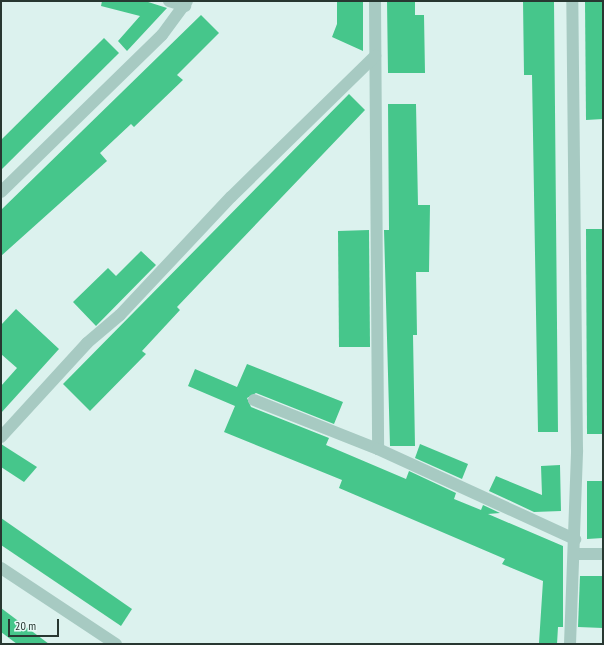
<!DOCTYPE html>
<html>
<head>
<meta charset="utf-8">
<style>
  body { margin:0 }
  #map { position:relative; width:604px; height:645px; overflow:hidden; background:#dcf2ee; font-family:"PT Sans Narrow",sans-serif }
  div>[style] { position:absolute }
  .building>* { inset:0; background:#46c68b }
  .minor>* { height:12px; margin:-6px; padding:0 6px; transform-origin:6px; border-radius:6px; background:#a7cac2 }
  span { translate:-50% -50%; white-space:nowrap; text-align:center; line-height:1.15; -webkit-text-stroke:3px #e8faf7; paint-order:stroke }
  .frame { position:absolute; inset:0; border:2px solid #283731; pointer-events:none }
  .scale { position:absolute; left:8px; top:619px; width:51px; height:18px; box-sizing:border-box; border:2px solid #283731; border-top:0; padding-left:5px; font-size:12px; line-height:14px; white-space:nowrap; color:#283731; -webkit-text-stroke:3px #e8faf7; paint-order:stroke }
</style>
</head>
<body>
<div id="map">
  <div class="building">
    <i style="clip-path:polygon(102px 1px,145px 1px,167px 8px,127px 51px,118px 41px,140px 16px,101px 6px)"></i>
    <i style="clip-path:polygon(337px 1px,363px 1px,363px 51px,332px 37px,337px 24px)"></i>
    <i style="clip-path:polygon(387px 1px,415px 1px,415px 15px,424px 15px,425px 73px,388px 73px)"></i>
    <i style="clip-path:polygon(523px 1px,554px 1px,558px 432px,538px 432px,532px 75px,524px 75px)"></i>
    <i style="clip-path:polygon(585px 1px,603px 1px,603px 119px,586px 120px)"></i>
    <i style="clip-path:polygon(201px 15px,219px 33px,177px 75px,183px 80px,134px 127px,131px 124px,100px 153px,107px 161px,1px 256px,1px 210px)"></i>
    <i style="clip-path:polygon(104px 38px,119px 53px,1px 170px,1px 140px)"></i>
    <i style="clip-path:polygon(349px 94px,365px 110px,177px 307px,180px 310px,142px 351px,146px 354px,90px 411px,63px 384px)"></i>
    <i style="clip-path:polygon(388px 104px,416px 104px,418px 205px,430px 205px,429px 272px,416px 272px,417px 335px,413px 335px,415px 446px,390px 446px,384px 230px,389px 230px)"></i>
    <i style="clip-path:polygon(586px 229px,603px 229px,603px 434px,587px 434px)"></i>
    <i style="clip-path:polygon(369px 230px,370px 347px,339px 347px,338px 231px)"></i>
    <i style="clip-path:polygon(141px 251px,156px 265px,96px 326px,73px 302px,108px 268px,116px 276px)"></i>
    <i style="clip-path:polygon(16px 309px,59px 349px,1px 413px,1px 386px,17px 368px,1px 354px,1px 325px)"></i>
    <i style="clip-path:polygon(247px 364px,343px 402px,334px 424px,256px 393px,247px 398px,251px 407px,329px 438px,326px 445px,406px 479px,409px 471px,456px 493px,454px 499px,481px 510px,483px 505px,500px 513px,488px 514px,563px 546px,563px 627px,558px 627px,557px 644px,539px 643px,543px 581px,502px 564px,505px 559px,339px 488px,342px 480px,224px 432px,235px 406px,188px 386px,195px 369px,237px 387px)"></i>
    <i style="clip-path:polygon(1px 444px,37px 467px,24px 482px,1px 467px)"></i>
    <i style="clip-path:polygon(420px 444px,468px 464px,462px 479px,415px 458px)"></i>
    <i style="clip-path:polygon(560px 465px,561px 511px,534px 512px,489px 491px,496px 476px,542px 495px,541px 466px)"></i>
    <i style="clip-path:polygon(587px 481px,603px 481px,603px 538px,587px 539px)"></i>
    <i style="clip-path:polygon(1px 518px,132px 609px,121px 626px,1px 545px)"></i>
    <i style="clip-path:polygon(580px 576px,603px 576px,603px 628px,578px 627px)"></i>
    <i style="clip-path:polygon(1px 608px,49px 644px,17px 644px,1px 632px)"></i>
  </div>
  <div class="minor">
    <i style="left:169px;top:1px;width:17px;rotate:17deg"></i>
    <i style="left:375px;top:1px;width:448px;rotate:89.6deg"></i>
    <i style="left:1px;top:192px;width:225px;rotate:-44.3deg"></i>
    <i style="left:162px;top:35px;width:42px;rotate:-53.7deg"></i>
    <i style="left:254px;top:400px;width:133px;rotate:21.6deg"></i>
    <i style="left:378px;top:449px;width:217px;rotate:24.6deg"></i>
    <i style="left:1px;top:437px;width:127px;rotate:-47.5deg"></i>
    <i style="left:87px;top:343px;width:43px;rotate:-40.3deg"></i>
    <i style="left:120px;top:315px;width:162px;rotate:-46.8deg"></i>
    <i style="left:231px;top:197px;width:202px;rotate:-44.4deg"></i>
    <i style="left:574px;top:554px;width:29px"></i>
    <i style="left:1px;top:568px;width:138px;rotate:33.5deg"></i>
    <i style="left:570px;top:644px;width:194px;rotate:-87.9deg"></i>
    <i style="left:577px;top:450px;width:449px;rotate:-90.6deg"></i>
  </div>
  <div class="frame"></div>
  <div class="scale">20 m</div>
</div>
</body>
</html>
